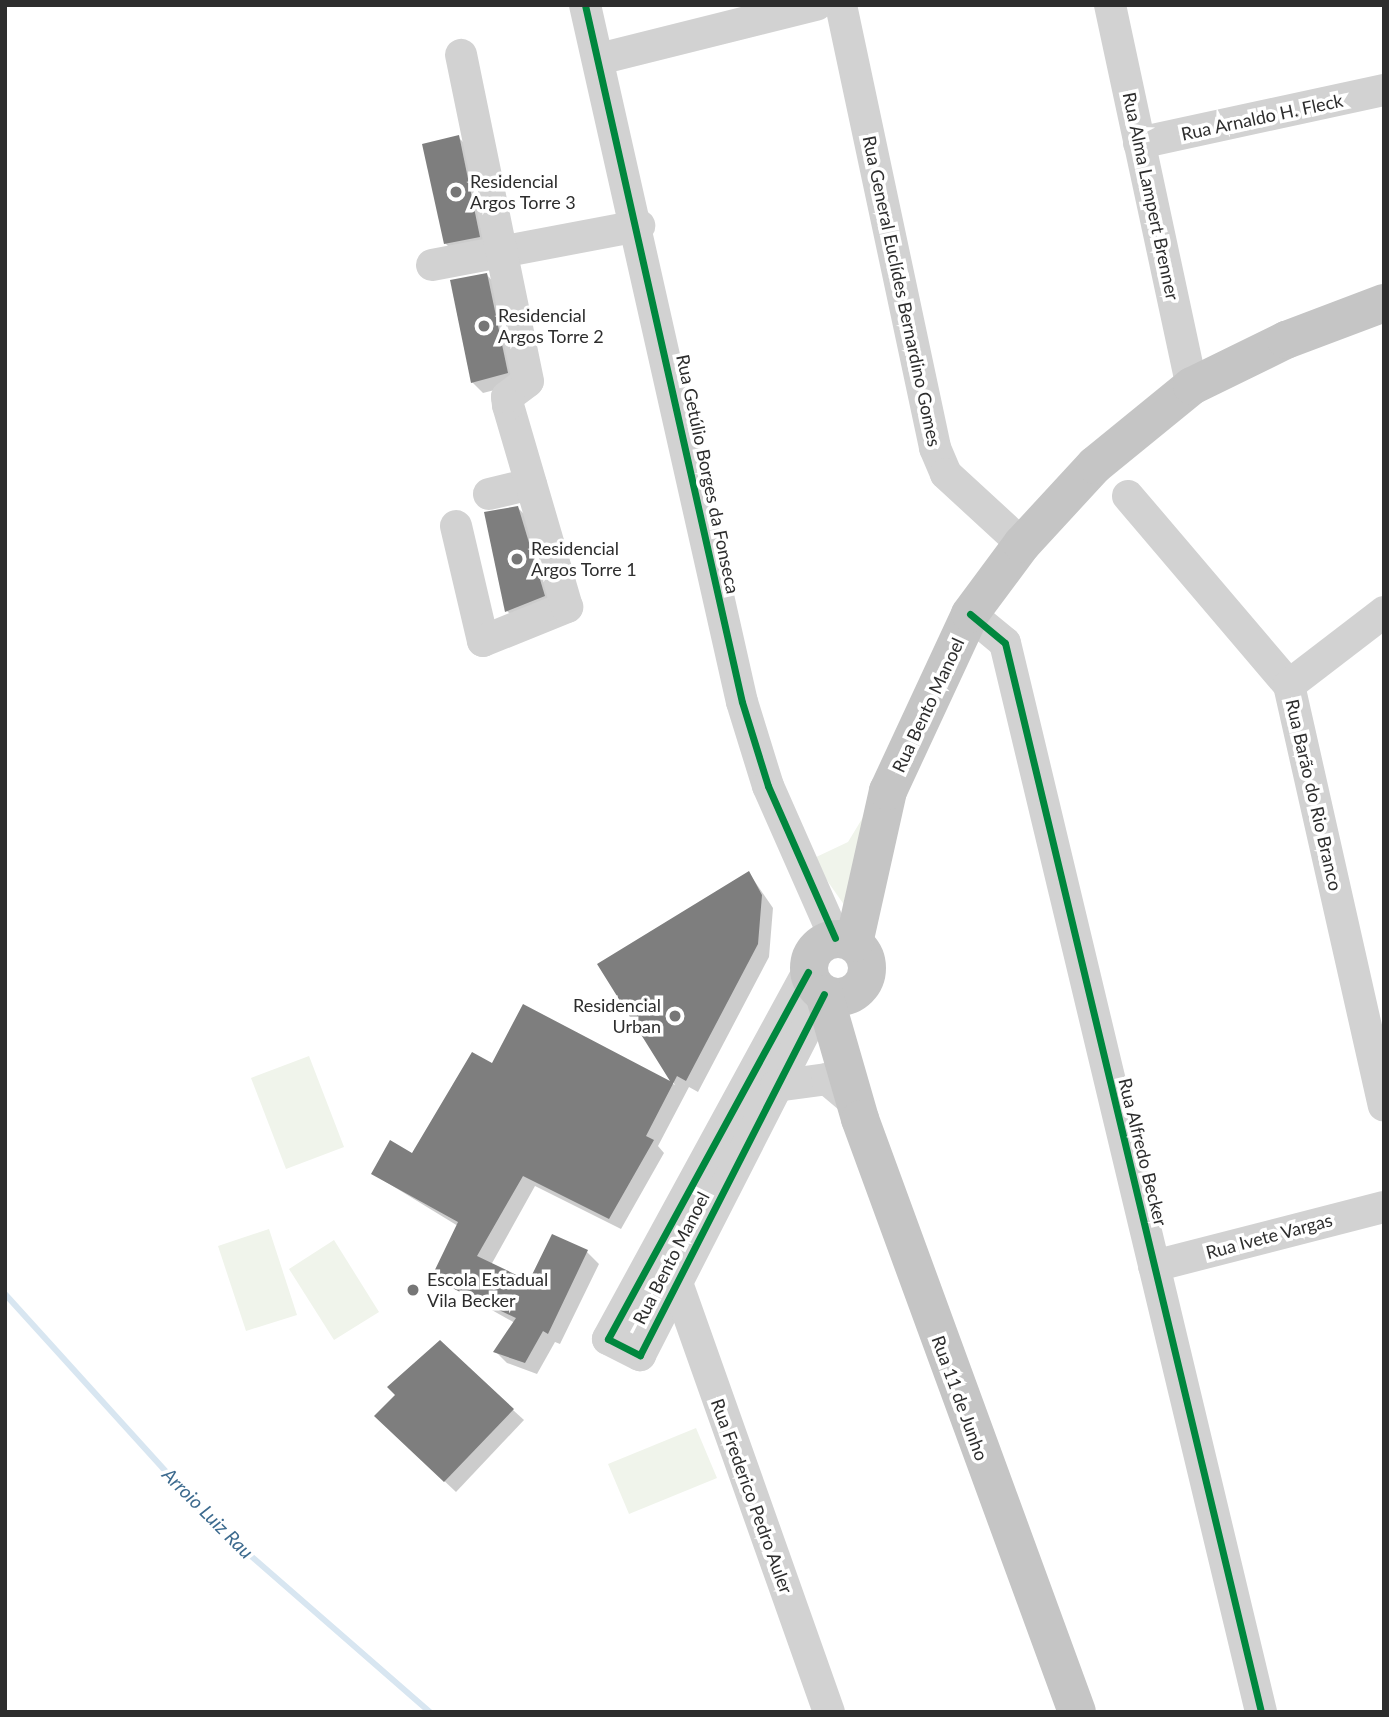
<!DOCTYPE html>
<html>
<head>
<meta charset="utf-8">
<style>
  body { margin:0 }
  #map { position:relative; width:1389px; height:1717px; overflow:hidden; background:#fff; font-family:Lato,sans-serif }
  div>[style] { position:absolute }
  .green>* { inset:0; background:#f0f4eb }
  .shadow>* { inset:0; background:#0003 }
  .stream>* { height:6px; margin:-3px; padding:0 3px; transform-origin:3px; border-radius:3px; background:#d8e6f1 }
  .building>* { inset:0; background:#7e7e7e }
  .minor>* { height:32px; margin:-16px; padding:0 16px; transform-origin:16px; border-radius:16px; background:#d2d2d2 }
  .major>* { height:38px; margin:-19px; padding:0 19px; transform-origin:19px; border-radius:19px; background:#c5c5c5 }
  .major>.ring { margin:-19px; padding:0; box-sizing:content-box; background:none; border:38px solid #c5c5c5; border-radius:50% }
  .cycleway>* { height:7px; margin:-3.5px; padding:0 3.5px; transform-origin:3.5px; border-radius:3.5px; background:#00873e }
  .dots>* { width:19px; height:19px; translate:-50% -50%; box-sizing:border-box; border:4px solid #fff; border-radius:50% }
  span { translate:-50% -50%; white-space:nowrap; text-align:center; line-height:1.15; -webkit-text-stroke:7px #fff; paint-order:stroke }
  .street-label { font-size:18px; color:#2d2d2d }
  .poi-label { font-size:18px; color:#2d2d2d }
  .left { translate:0 -50%; text-align:left }
  .right { translate:-100% -50%; text-align:right }
  .water-label { font-size:19px; color:#3c6a8e; font-style:italic }
  .frame { position:absolute; inset:0; border:7px solid #2d2d2d; pointer-events:none }
</style>
</head>
<body>
<div id="map">
  <div class="green">
    <i style="clip-path:polygon(868px 809px,847px 909px,812px 859px,848px 842px)"></i>
    <i style="clip-path:polygon(309px 1056px,344px 1147px,286px 1169px,251px 1078px)"></i>
    <i style="clip-path:polygon(269px 1229px,297px 1315px,246px 1331px,218px 1246px)"></i>
    <i style="clip-path:polygon(334px 1240px,379px 1312px,334px 1340px,289px 1269px)"></i>
    <i style="clip-path:polygon(696px 1428px,717px 1478px,629px 1514px,608px 1464px)"></i>
  </div>
  <div class="shadow">
    <i style="clip-path:polygon(458px 137px,469px 148px,490px 248px,456px 254px,445px 243px)"></i>
    <i style="clip-path:polygon(487px 275px,497px 286px,518px 384px,483px 393px,472px 382px)"></i>
    <i style="clip-path:polygon(518px 508px,529px 519px,555px 607px,518px 622px,507px 611px,487px 513px)"></i>
    <i style="clip-path:polygon(749px 873px,773px 908px,769px 957px,698px 1092px,689px 1087px,658px 1146px,664px 1153px,621px 1229px,535px 1186px,491px 1265px,530px 1284px,587px 1252px,599px 1264px,560px 1344px,555px 1342px,537px 1374px,507px 1363px,496px 1352px,515px 1323px,433px 1277px,458px 1226px,373px 1174px,413px 1155px,493px 1065px,524px 1006px,675px 1085px,599px 964px)"></i>
    <i style="clip-path:polygon(513px 1410px,524px 1420px,456px 1492px,387px 1427px)"></i>
  </div>
  <div class="stream">
    <i style="left:5px;top:1294px;width:308px;rotate:47.8deg"></i>
    <i style="left:212px;top:1522px;width:289px;rotate:41.1deg"></i>
  </div>
  <div class="building">
    <i style="clip-path:polygon(459px 135px,480px 237px,444px 244px,422px 144px)"></i>
    <i style="clip-path:polygon(487px 273px,508px 373px,471px 383px,450px 280px)"></i>
    <i style="clip-path:polygon(518px 506px,545px 596px,505px 612px,484px 512px)"></i>
    <i style="clip-path:polygon(749px 871px,762px 895px,758px 944px,686px 1081px,677px 1076px,646px 1136px,654px 1140px,609px 1219px,523px 1176px,477px 1256px,529px 1281px,552px 1234px,588px 1250px,548px 1334px,543px 1331px,525px 1363px,493px 1352px,516px 1318px,431px 1278px,458px 1222px,371px 1174px,390px 1140px,412px 1153px,472px 1052px,492px 1063px,523px 1004px,670px 1081px,597px 964px)"></i>
    <i style="clip-path:polygon(440px 1340px,514px 1409px,444px 1482px,374px 1416px,395px 1395px,387px 1387px)"></i>
  </div>
  <div class="minor">
    <i style="left:585px;top:5px;width:714px;rotate:77.31deg"></i>
    <i style="left:742px;top:702px;width:88px;rotate:72.8deg"></i>
    <i style="left:768px;top:786px;width:166px;rotate:66.2deg"></i>
    <i style="left:841px;top:5px;width:453px;rotate:78deg"></i>
    <i style="left:935px;top:448px;width:28px;rotate:67deg"></i>
    <i style="left:946px;top:474px;width:103px;rotate:42.6deg"></i>
    <i style="left:1110px;top:5px;width:390px;rotate:77.9deg"></i>
    <i style="left:599px;top:59px;width:224px;rotate:-14deg"></i>
    <i style="left:1139px;top:143px;width:251px;rotate:-12.2deg"></i>
    <i style="left:432px;top:265px;width:211px;rotate:-10.7deg"></i>
    <i style="left:489px;top:494px;width:43px;rotate:-13.4deg"></i>
    <i style="left:1128px;top:496px;width:248px;rotate:49.6deg"></i>
    <i style="left:1289px;top:685px;width:431px;rotate:77.3deg"></i>
    <i style="left:456px;top:526px;width:118px;rotate:76.8deg"></i>
    <i style="left:483px;top:641px;width:91px;rotate:-22deg"></i>
    <i style="left:567px;top:607px;width:210px;rotate:-106.3deg"></i>
    <i style="left:508px;top:405px;width:8px;rotate:-97deg"></i>
    <i style="left:507px;top:397px;width:26px;rotate:-37deg"></i>
    <i style="left:528px;top:381px;width:333px;rotate:-101.6deg"></i>
    <i style="left:970px;top:614px;width:45px;rotate:39.6deg"></i>
    <i style="left:1005px;top:643px;width:1099px;rotate:76.53deg"></i>
    <i style="left:1289px;top:685px;width:120px;rotate:-37.5deg"></i>
    <i style="left:808px;top:972px;width:418px;rotate:118.6deg"></i>
    <i style="left:608px;top:1339px;width:36px;rotate:27deg"></i>
    <i style="left:640px;top:1355px;width:405px;rotate:-63deg"></i>
    <i style="left:776px;top:1086px;width:51px;rotate:-7.8deg"></i>
    <i style="left:827px;top:1079px;width:35px;rotate:40deg"></i>
    <i style="left:1154px;top:1266px;width:237px;rotate:-14.4deg"></i>
    <i style="left:676px;top:1280px;width:458px;rotate:70.5deg"></i>
  </div>
  <div class="major">
    <i class="ring" style="left:809px;top:939px;width:20px;height:20px"></i>
    <i style="left:854px;top:943px;width:156px;rotate:-77.4deg"></i>
    <i style="left:888px;top:791px;width:195px;rotate:-65.1deg"></i>
    <i style="left:970px;top:614px;width:87px;rotate:-53.4deg"></i>
    <i style="left:1022px;top:544px;width:108px;rotate:-47.3deg"></i>
    <i style="left:1095px;top:465px;width:125px;rotate:-39.2deg"></i>
    <i style="left:1192px;top:386px;width:105px;rotate:-26.1deg"></i>
    <i style="left:1286px;top:340px;width:105px;rotate:-20.7deg"></i>
    <i style="left:824px;top:994px;width:130px;rotate:73.9deg"></i>
    <i style="left:860px;top:1119px;width:631px;rotate:69.9deg"></i>
  </div>
  <div class="cycleway">
    <i style="left:585px;top:5px;width:714px;rotate:77.31deg"></i>
    <i style="left:742px;top:702px;width:88px;rotate:72.8deg"></i>
    <i style="left:768px;top:786px;width:166px;rotate:66.2deg"></i>
    <i style="left:970px;top:614px;width:45px;rotate:39.6deg"></i>
    <i style="left:1005px;top:643px;width:1099px;rotate:76.53deg"></i>
    <i style="left:808px;top:972px;width:418px;rotate:118.6deg"></i>
    <i style="left:608px;top:1339px;width:36px;rotate:27deg"></i>
    <i style="left:640px;top:1355px;width:405px;rotate:-63deg"></i>
  </div>
  <div class="dots">
    <i style="left:456px;top:192px;background:#767676"></i>
    <i style="left:484px;top:326px;background:#767676"></i>
    <i style="left:517px;top:559px;background:#767676"></i>
    <i style="left:675px;top:1016px;background:#767676"></i>
    <i style="left:413px;top:1290px;background:#767676"></i>
  </div>
  <div class="street-label">
    <span style="left:1262px;top:117px;rotate:-12deg">Rua Arnaldo H. Fleck</span>
    <span style="left:1151px;top:196px;rotate:78deg">Rua Alma Lampert Brenner</span>
    <span style="left:902px;top:291px;rotate:78deg">Rua General Euclídes Bernardino Gomes</span>
    <span style="left:708px;top:474px;rotate:78deg">Rua Getúlio Borges da Fonseca</span>
    <span style="left:928px;top:705px;rotate:-65deg">Rua Bento Manoel</span>
    <span style="left:1314px;top:795px;rotate:77deg">Rua Barão do Rio Branco</span>
    <span style="left:1143px;top:1152px;rotate:76deg">Rua Alfredo Becker</span>
    <span style="left:1269px;top:1236px;rotate:-15deg">Rua Ivete Vargas</span>
    <span style="left:671px;top:1258px;rotate:-63deg">Rua Bento Manoel</span>
    <span style="left:960px;top:1398px;rotate:70deg">Rua 11 de Junho</span>
    <span style="left:752px;top:1496px;rotate:70deg">Rua Frederico Pedro Auler</span>
  </div>
  <div class="poi-label">
    <span class="left" style="left:470px;top:192px">Residencial<br>Argos Torre 3</span>
    <span class="left" style="left:498px;top:326px">Residencial<br>Argos Torre 2</span>
    <span class="left" style="left:531px;top:559px">Residencial<br>Argos Torre 1</span>
    <span class="right" style="left:661px;top:1016px">Residencial<br>Urban</span>
    <span class="left" style="left:427px;top:1290px">Escola Estadual<br>Vila Becker</span>
  </div>
  <div class="water-label">
    <span style="left:208px;top:1513px;rotate:45deg">Arroio Luiz Rau</span>
  </div>
  <div class="frame"></div>
</div>
</body>
</html>
